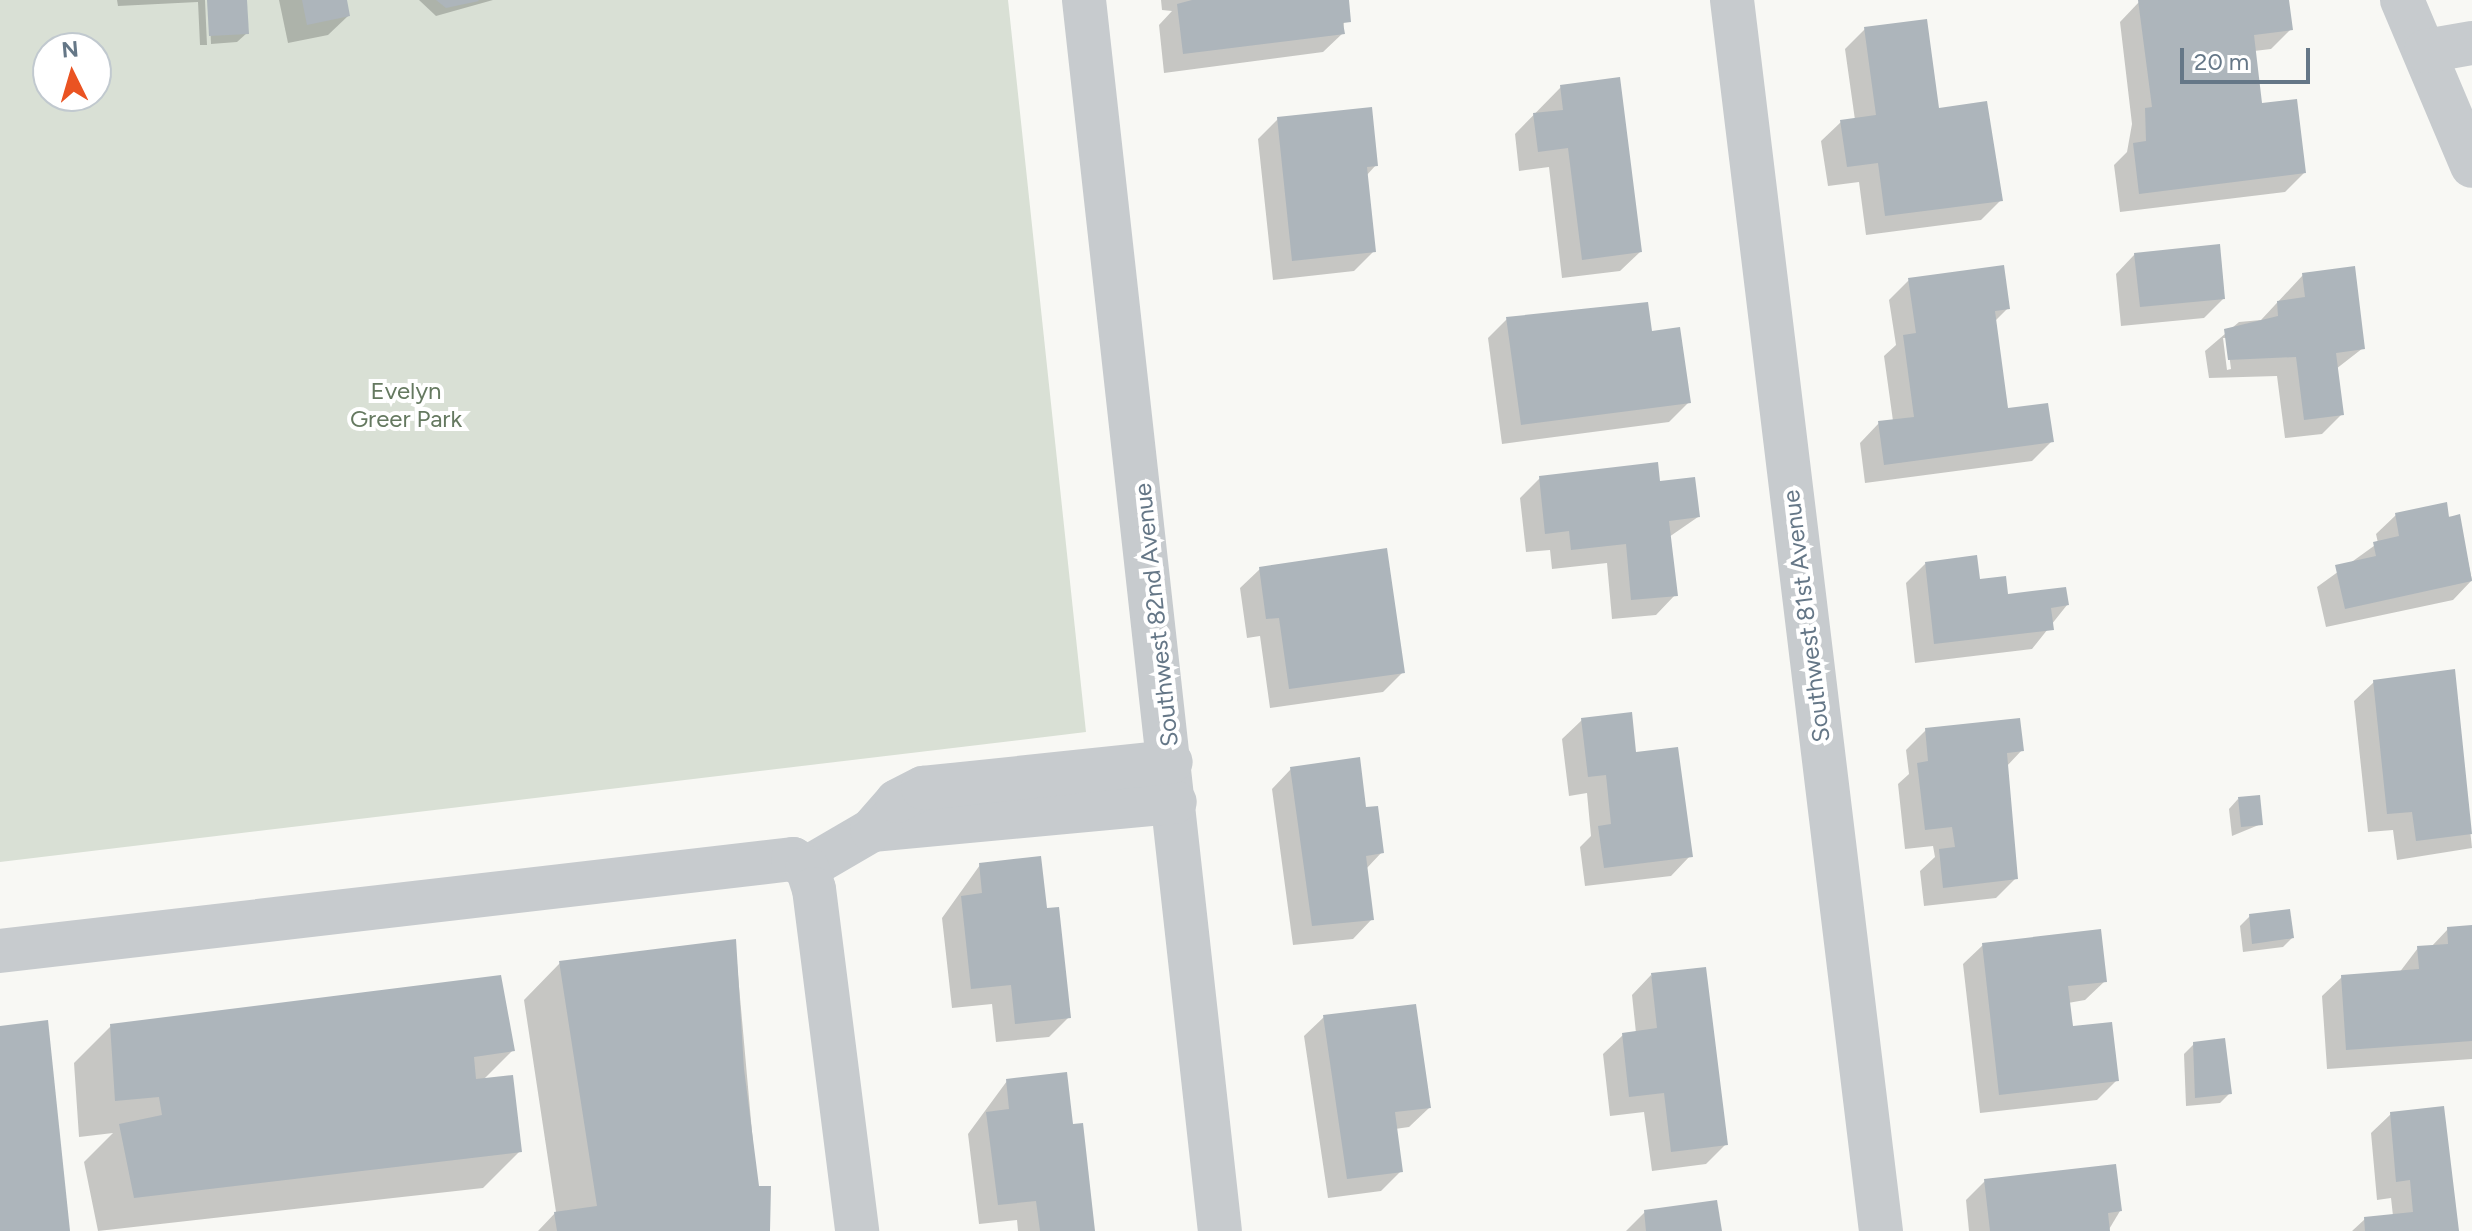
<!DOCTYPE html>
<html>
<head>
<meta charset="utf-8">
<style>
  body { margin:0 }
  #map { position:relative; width:2472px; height:1231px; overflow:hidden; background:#f8f8f4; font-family:Figtree,sans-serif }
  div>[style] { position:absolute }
  .green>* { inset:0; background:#d9e0d5 }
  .shadow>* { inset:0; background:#0003 }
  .building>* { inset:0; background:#adb5bb }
  .minor>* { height:44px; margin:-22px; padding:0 22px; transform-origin:22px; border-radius:22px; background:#c7cbce }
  span { translate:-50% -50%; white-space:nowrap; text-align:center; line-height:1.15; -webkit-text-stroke:8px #fff; paint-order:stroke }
  .park-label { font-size:24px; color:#657960 }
  .street-label { font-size:24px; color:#657787 }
  .north { position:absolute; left:32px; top:32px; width:80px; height:80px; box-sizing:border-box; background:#fff; border:2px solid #c1c9cf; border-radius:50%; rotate:355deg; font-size:22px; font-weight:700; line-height:32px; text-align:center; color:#657787 }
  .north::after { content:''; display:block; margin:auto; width:28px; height:36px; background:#ea5322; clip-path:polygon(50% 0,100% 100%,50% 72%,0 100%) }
  .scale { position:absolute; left:2180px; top:48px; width:130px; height:36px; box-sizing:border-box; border:4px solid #657787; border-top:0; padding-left:10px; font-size:24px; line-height:28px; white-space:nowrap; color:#657787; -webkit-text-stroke:6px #fff; paint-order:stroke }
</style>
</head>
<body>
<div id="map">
  <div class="green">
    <i style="clip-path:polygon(evenodd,0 0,1008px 0,1086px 732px,0 862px,0 0,48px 48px,96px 48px,96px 96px,48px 96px,48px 48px)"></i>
  </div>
  <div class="shadow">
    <i style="clip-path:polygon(117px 0,205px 0,207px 45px,200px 45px,198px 2px,118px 6px)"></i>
    <i style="clip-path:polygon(209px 0,245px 0,247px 33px,237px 42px,211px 44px)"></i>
    <i style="clip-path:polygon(279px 0,345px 0,348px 16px,328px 35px,288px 43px)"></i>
    <i style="clip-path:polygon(419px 0,493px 0,436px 16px)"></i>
    <i style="clip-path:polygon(1161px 0,1346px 0,1343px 33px,1323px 52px,1164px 73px,1159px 25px,1172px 11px,1162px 10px)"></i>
    <i style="clip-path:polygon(2287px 0,2291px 29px,2271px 49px,2254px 51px,2260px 105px,2304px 173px,2285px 192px,2120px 212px,2114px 165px,2127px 152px,2132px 124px,2120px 22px,2139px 2px)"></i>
    <i style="clip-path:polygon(1865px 29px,1937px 110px,2001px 200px,1981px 220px,1866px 235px,1859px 182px,1828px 186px,1821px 141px,1841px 122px,1855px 120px,1845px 49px)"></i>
    <i style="clip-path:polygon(1561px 87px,1640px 252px,1620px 271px,1562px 278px,1549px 167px,1519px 171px,1515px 134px)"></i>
    <i style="clip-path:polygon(1278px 119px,1376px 165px,1366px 176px,1374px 251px,1354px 271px,1273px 280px,1258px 139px)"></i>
    <i style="clip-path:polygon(2135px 254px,2223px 299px,2204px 318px,2121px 326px,2116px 274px)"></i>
    <i style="clip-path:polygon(evenodd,2303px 275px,2363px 348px,2336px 369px,2342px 414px,2322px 434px,2285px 438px,2277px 376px,2209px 378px,2205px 351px,2239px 322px,2261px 320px,2303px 275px,2223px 338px,2227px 338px,2231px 369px,2227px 370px,2223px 338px)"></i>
    <i style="clip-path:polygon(1909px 280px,2008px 308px,1995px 321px,2007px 411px,2052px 441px,2032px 461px,1865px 483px,1860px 443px,1879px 423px,1893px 421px,1884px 356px,1896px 345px,1889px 300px)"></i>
    <i style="clip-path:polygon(1507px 319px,1650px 333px,1689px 402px,1669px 422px,1502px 444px,1488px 338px)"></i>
    <i style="clip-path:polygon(1540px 478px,1659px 483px,1698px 517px,1669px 537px,1675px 595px,1656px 615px,1612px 619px,1607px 563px,1552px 569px,1550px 550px,1526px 552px,1520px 498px)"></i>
    <i style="clip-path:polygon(2396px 515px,2458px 517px,2472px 580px,2453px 600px,2326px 627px,2317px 587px,2378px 543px,2376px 534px)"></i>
    <i style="clip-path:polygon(1925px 564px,2007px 596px,2067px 605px,2032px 649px,1915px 663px,1906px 583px)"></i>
    <i style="clip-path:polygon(1260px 569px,1403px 672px,1383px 692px,1270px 708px,1260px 636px,1247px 638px,1240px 588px)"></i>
    <i style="clip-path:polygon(2453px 671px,2472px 848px,2397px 860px,2393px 830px,2368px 832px,2354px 701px,2374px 682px)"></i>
    <i style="clip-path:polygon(1582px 720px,1635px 754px,1690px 856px,1671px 876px,1585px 886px,1580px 847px,1591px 836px,1587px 793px,1569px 796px,1562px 739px)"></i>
    <i style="clip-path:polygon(1926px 730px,2022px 750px,2006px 767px,2016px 878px,1996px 898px,1924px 906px,1920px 871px,1935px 857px,1933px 846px,1905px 849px,1898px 784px,1909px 774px,1906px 750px)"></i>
    <i style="clip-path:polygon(1291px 769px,1365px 809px,1382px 852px,1366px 869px,1372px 919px,1353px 939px,1293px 945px,1272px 789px)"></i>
    <i style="clip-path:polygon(2238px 799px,2261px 824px,2232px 836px,2229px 809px)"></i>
    <i style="clip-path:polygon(980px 865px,1045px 910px,1069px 1017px,1049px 1037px,996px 1042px,992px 1004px,952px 1008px,942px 918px)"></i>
    <i style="clip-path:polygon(2250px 916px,2292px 938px,2283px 947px,2243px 952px,2240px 926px)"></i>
    <i style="clip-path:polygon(2472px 927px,2472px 1059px,2327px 1069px,2322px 996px,2342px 977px,2399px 973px,2418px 948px,2431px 947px,2448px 929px)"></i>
    <i style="clip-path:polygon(735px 941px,757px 1188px,769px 1188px,770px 1231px,538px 1231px,556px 1212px,524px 1000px,560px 963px)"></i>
    <i style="clip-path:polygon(1983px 945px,2105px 981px,2085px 1000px,2068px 1003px,2071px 1028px,2117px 1080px,2097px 1100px,1980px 1113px,1963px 964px)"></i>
    <i style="clip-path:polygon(1651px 975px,1726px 1144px,1706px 1164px,1652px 1171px,1644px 1112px,1610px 1116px,1603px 1054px,1623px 1035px,1636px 1033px,1632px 995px)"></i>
    <i style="clip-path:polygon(1324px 1017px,1429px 1108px,1409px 1127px,1395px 1129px,1401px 1171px,1381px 1191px,1328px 1198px,1304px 1036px)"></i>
    <i style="clip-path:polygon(111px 1026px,513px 1050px,483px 1080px,520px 1151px,483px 1188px,98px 1231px,84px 1162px,113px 1133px,79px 1137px,74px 1063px)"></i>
    <i style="clip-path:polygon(2194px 1044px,2230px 1093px,2220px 1103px,2186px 1106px,2184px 1054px)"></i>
    <i style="clip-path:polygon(1007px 1081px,1071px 1126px,1093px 1231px,1018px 1231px,1017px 1220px,979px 1224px,968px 1134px)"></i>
    <i style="clip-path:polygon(2391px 1114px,2457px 1231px,2352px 1231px,2365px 1219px,2393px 1216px,2391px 1198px,2377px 1200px,2371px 1133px)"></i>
    <i style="clip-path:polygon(1985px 1181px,2120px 1211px,2108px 1231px,1969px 1231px,1966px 1200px)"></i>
    <i style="clip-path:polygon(1645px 1212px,1720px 1231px,1626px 1231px)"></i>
  </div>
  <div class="building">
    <i style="clip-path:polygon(207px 0,247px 0,249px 34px,209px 36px)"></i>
    <i style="clip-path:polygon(302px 0,347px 0,350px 16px,307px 25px)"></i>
    <i style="clip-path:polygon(436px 0,478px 0,479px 1px,446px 8px)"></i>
    <i style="clip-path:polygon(1192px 0,1349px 0,1351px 22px,1343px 23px,1345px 34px,1183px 54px,1177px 4px)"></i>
    <i style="clip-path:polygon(2138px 0,2289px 0,2293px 30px,2254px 35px,2262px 103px,2297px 99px,2306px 173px,2139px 194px,2133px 143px,2146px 141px,2145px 108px,2152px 107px)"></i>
    <i style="clip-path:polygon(1927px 19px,1939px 108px,1987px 101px,2003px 201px,1885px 216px,1878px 163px,1847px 167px,1840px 120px,1876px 115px,1864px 27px)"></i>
    <i style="clip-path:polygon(1620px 77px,1642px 252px,1582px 260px,1568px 148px,1538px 152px,1533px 113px,1563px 110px,1560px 85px)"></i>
    <i style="clip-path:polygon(1372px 107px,1378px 166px,1367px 167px,1376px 252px,1292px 261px,1277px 117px)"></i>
    <i style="clip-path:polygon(2220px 244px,2225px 299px,2140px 307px,2134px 253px)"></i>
    <i style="clip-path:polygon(2004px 265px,2010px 309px,1995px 311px,2008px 408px,2048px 403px,2054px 442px,1884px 465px,1878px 421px,1914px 417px,1903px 335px,1916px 333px,1908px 278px)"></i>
    <i style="clip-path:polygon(2355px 266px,2365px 349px,2336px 353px,2344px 415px,2304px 420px,2296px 357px,2228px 360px,2224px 329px,2278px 316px,2277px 301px,2305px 297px,2302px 273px)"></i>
    <i style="clip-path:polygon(1648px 302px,1652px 331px,1680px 327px,1691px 403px,1521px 425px,1506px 317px)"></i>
    <i style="clip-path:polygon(1658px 462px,1660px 481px,1695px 477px,1700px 517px,1669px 521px,1678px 596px,1631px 600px,1626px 544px,1571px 550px,1569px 531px,1545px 534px,1539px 476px)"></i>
    <i style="clip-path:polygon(2447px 502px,2449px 517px,2460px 514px,2472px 581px,2345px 609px,2335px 565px,2376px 556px,2373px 542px,2399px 536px,2395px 513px)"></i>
    <i style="clip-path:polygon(1387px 548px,1405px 673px,1289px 689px,1279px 618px,1266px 619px,1259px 567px)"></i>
    <i style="clip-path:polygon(1977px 555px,1980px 579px,2006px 576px,2008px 594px,2066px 587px,2069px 605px,2051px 608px,2054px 630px,1934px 644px,1925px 562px)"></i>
    <i style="clip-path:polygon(2455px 669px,2472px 834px,2416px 841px,2412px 812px,2387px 814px,2373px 680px)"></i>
    <i style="clip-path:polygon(1632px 712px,1636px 752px,1678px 747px,1693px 857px,1604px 868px,1598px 826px,1611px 824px,1606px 775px,1588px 777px,1581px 718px)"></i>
    <i style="clip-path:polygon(2020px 718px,2024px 751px,2007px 753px,2018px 879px,1943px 888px,1939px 849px,1955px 847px,1952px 827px,1925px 830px,1917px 763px,1928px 761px,1925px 728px)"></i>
    <i style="clip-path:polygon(1360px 757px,1366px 807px,1378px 806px,1384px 853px,1366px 856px,1374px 920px,1312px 926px,1290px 767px)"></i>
    <i style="clip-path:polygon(2260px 795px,2263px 825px,2241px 827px,2238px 797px)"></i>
    <i style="clip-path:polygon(1041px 856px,1047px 908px,1059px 907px,1071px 1018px,1015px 1024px,1011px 985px,971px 989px,961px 896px,982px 893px,979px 863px)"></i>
    <i style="clip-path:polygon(2290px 909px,2294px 938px,2252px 944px,2249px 914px)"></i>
    <i style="clip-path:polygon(2472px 925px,2472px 1041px,2346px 1050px,2341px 975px,2419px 969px,2417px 946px,2448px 944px,2447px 927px)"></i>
    <i style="clip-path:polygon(2101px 929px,2107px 982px,2068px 986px,2073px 1026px,2112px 1022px,2119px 1081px,1999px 1095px,1982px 943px)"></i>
    <i style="clip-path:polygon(736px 939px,744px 1069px,759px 1186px,771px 1186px,770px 1231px,557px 1231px,554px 1212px,597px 1206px,559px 961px)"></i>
    <i style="clip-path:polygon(1706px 967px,1728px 1145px,1671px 1152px,1664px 1093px,1629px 1097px,1622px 1033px,1657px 1028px,1651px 973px)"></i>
    <i style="clip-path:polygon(501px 975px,515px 1051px,474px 1057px,476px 1079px,513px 1075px,522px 1152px,134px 1198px,119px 1124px,162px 1115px,159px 1097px,115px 1101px,110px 1024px)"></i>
    <i style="clip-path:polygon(1416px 1004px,1431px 1108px,1395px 1112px,1403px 1172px,1347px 1179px,1323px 1015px)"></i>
    <i style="clip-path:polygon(48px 1020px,70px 1231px,0 1231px,0 1026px)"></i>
    <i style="clip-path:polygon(2225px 1038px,2232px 1094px,2195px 1098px,2193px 1042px)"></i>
    <i style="clip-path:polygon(1067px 1072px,1073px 1124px,1083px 1123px,1095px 1231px,1040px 1231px,1036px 1201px,998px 1205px,986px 1112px,1009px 1109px,1006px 1079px)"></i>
    <i style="clip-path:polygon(2444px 1106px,2459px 1231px,2365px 1231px,2364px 1217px,2413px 1212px,2410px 1180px,2396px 1182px,2390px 1112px)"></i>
    <i style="clip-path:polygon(2116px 1164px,2122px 1211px,2108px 1213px,2110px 1231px,1990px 1231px,1984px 1179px)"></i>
    <i style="clip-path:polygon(1717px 1200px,1722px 1231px,1646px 1231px,1644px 1210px)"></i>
  </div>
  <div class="minor">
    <i style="left:1084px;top:0;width:1238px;rotate:83.7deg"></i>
    <i style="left:1732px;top:0;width:1240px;rotate:83.1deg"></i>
    <i style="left:2402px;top:0;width:180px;rotate:67.1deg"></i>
    <i style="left:2426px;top:51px;width:47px;rotate:-9.9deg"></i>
    <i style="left:872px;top:830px;width:304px;rotate:-5.3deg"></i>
    <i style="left:807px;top:868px;width:75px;rotate:-30.3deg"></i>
    <i style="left:872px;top:830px;width:38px;rotate:-49deg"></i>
    <i style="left:897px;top:801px;width:29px;rotate:-27deg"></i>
    <i style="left:923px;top:788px;width:249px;rotate:-6deg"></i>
    <i style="left:0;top:951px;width:798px;rotate:-6.62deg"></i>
    <i style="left:793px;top:859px;width:17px;rotate:33deg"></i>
    <i style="left:807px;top:868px;width:22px;rotate:72deg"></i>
    <i style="left:814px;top:889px;width:345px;rotate:82.8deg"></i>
  </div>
  <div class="park-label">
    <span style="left:406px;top:405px">Evelyn<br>Greer Park</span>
  </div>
  <div class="street-label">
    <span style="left:1156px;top:615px;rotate:-96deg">Southwest 82nd Avenue</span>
    <span style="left:1806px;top:616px;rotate:-97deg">Southwest 81st Avenue</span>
  </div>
  <div class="north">N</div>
  <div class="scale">20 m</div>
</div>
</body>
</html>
